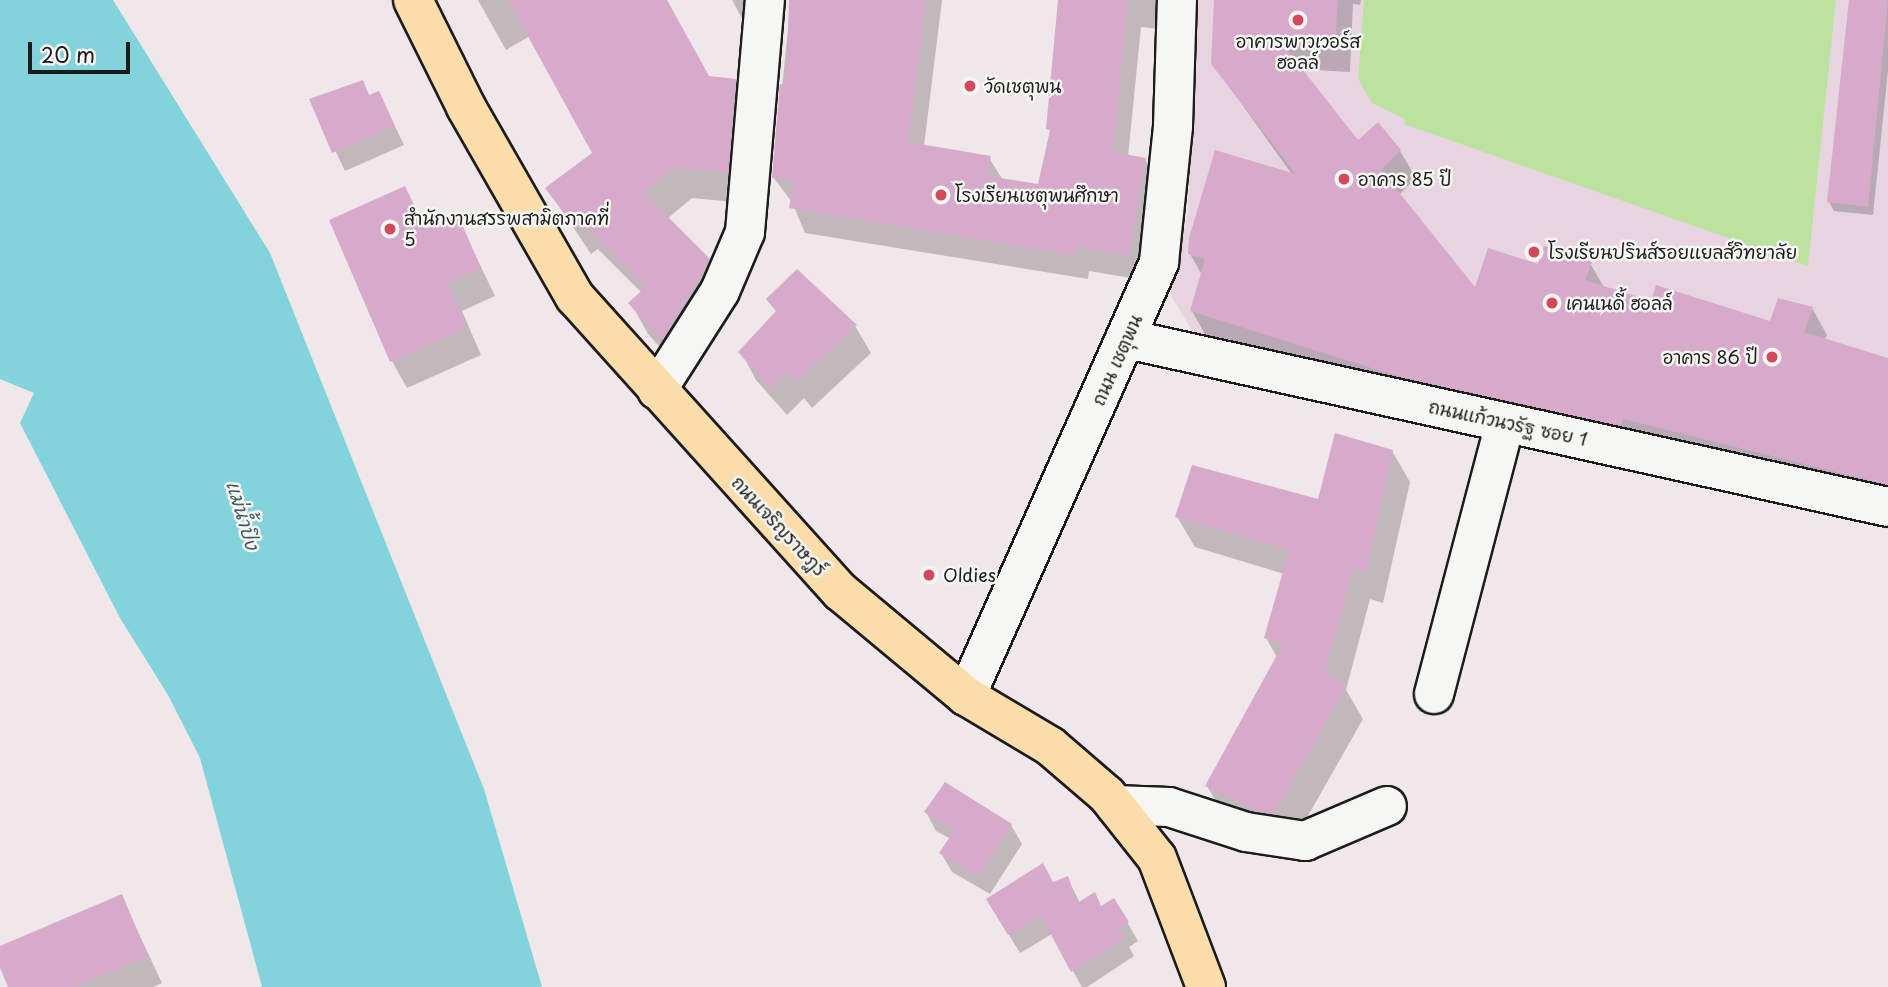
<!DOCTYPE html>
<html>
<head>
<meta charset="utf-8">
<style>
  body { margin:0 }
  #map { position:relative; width:1888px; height:987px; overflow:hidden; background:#f0e7ea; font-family:"Playpen Sans","Playpen Sans Thai",sans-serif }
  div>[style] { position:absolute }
  .built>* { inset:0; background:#e8d4e1 }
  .green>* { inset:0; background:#bbe39f }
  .water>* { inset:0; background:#82d3dc }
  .shadow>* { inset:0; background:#0003 }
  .building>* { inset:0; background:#d7a9cb }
  .roads { filter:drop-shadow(2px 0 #1c1c1c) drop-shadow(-2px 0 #1c1c1c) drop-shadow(0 2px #1c1c1c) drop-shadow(0 -2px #1c1c1c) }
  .minor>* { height:38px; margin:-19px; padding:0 19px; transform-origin:19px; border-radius:19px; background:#f6f6f2 }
  .major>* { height:38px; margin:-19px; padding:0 19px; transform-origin:19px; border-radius:19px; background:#fbddab }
  .dots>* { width:19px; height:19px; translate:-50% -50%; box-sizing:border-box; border:4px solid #f6f6f2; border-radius:50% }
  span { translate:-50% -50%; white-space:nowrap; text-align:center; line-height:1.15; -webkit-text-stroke:5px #f6f6f2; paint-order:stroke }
  .poi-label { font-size:18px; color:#1c1c1c }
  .left { translate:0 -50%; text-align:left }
  .right { translate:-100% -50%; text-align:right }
  .street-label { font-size:18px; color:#1c1c1c }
  .water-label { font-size:19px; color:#405c5f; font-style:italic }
  .scale { position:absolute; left:28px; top:42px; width:102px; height:32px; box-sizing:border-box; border:4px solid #1c1c1c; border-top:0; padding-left:9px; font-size:21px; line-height:24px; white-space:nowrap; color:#1c1c1c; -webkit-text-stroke:5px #f6f6f2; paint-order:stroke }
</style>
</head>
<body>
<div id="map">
  <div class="built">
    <i style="clip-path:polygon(1195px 0,1888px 0,1888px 495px,1203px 349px,1170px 294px,1188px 211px)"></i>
  </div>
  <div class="green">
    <i style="clip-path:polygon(1364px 0,1836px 0,1808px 266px,1404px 124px,1405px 119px,1372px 103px,1358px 79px)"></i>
  </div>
  <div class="water">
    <i style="clip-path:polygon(0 0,113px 0,270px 253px,484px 789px,542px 987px,262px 987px,200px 758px,168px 695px,120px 618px,20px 423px,34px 393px,0 379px)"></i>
  </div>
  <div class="shadow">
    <i style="clip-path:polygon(478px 0,666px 0,709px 78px,735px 81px,753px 112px,745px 203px,692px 198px,667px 219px,708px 260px,726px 291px,681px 370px,648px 334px,631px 303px,642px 293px,598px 249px,591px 254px,548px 189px,594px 154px,530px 36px,506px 50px)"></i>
    <i style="clip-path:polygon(732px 0,768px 0,749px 31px)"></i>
    <i style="clip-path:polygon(791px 0,942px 0,924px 146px,989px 158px,1003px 180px,1040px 186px,1051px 135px,1060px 0,1184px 0,1168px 30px,1141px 27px,1128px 157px,1145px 159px,1159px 184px,1143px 280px,1089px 271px,1088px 279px,805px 233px,792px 202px,773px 177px)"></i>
    <i style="clip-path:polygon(1216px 0,1361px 0,1360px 5px,1353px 4px,1350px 72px,1299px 69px,1357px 143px,1400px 151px,1416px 178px,1399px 195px,1476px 290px,1539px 267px,1590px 263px,1605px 289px,1652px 304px,1771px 323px,1812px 308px,1827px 335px,1825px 340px,1888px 360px,1888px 507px,1207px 338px,1192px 311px,1202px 275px,1190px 254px,1293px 176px,1213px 64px)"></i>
    <i style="clip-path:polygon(1851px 0,1888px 0,1888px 71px,1873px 215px,1834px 211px,1829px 202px)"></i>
    <i style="clip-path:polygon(362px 82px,370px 97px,379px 93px,404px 145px,345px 171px,311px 100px)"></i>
    <i style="clip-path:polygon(405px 188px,427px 230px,457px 217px,495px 296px,462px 311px,481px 355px,407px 388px,392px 361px)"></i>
    <i style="clip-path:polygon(769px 299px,855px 326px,871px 353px,812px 408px,804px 398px,787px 415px,756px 380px,741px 352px,777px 313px)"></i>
    <i style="clip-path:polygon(1392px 451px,1410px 482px,1383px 603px,1370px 599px,1346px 690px,1363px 719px,1292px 844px,1225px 817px,1207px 786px,1277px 657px,1266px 638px,1284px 574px,1195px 547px,1177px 517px,1319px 501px)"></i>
    <i style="clip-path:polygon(926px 812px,1011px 825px,1022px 844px,990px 894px,952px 872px,941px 853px,951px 839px,936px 831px)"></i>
    <i style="clip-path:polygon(1068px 879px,1080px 903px,1102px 908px,1114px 900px,1138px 941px,1129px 947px,1134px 956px,1087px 987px,1082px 987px,1052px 934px,1020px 953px,988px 900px)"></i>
    <i style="clip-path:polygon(121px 896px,162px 983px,153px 987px,10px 987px,0 963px,0 948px)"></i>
  </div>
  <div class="building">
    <i style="clip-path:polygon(508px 0,667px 0,709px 76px,736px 79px,728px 173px,674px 167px,644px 193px,710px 259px,662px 341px,628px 303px,646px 287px,579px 219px,572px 224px,545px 188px,592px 153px)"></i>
    <i style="clip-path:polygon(789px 0,927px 0,908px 142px,991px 156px,987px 176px,1038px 184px,1050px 130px,1046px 129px,1058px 0,1128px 0,1113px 152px,1146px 158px,1129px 256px,1076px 247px,1075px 256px,789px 208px,794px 180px,772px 178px,780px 84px,784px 84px,787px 63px)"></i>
    <i style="clip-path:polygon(1214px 0,1338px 0,1335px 45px,1281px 42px,1358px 140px,1378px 122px,1401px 150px,1381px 170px,1475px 287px,1488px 248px,1538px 264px,1544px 246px,1592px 262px,1585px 280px,1651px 301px,1656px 285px,1770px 321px,1778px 298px,1813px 307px,1804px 332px,1888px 358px,1888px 485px,1623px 419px,1621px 426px,1400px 377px,1190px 311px,1205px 259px,1188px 254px,1189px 238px,1215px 150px,1296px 174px,1211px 64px)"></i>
    <i style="clip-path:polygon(1849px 0,1888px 0,1868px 207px,1827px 202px)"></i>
    <i style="clip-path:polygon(363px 80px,369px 95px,379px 91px,395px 126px,332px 153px,309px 99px)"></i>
    <i style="clip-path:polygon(405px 186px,425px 229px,458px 215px,481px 268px,448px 283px,467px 328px,390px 362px,329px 220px)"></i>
    <i style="clip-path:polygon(797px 269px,857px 325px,796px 382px,787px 372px,771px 389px,738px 352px,776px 311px,766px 299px)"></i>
    <i style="clip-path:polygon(1335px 433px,1393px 450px,1366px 573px,1353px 569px,1325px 672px,1346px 686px,1274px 814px,1261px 812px,1205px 786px,1283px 644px,1264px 638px,1289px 550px,1175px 517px,1192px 465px,1318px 499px)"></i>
    <i style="clip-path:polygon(945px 782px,1012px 824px,979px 877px,939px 853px,954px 831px,924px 812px)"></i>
    <i style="clip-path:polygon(1043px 863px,1053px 882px,1068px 876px,1077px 903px,1095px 892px,1101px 906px,1114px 898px,1129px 922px,1118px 928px,1125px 937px,1071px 972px,1041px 916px,1008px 935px,986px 899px)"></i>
    <i style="clip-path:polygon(122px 894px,148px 956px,74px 987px,8px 987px,0 968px,0 946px)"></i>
  </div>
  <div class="roads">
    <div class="minor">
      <i style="left:1127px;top:339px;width:779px;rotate:12.45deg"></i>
      <i style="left:657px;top:390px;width:117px;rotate:-57.5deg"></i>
      <i style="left:720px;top:291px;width:64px;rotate:-67deg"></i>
      <i style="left:745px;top:232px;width:233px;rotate:-85.1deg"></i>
      <i style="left:1434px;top:694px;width:280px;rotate:-75.3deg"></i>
      <i style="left:966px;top:696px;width:475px;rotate:-66deg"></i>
      <i style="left:1159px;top:262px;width:137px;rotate:-84.1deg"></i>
      <i style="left:1173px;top:126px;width:126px;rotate:-88.2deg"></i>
      <i style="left:1115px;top:805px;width:54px;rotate:2.1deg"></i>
      <i style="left:1169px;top:807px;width:81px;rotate:18deg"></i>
      <i style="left:1246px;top:832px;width:60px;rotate:8.7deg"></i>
      <i style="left:1305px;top:841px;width:89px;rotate:-23.1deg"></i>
    </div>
    <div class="major">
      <i style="left:413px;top:0;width:119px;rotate:63.6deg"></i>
      <i style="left:466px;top:107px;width:219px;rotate:60.2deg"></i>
      <i style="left:575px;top:297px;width:397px;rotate:48deg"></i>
      <i style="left:841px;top:592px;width:163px;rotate:39.8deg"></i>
      <i style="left:966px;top:696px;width:98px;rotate:30.8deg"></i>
      <i style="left:1050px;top:746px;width:75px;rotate:40.7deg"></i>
      <i style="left:1107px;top:795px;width:80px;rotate:51.6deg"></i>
      <i style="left:1157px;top:858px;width:138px;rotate:69.2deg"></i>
    </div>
  </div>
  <div class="dots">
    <i style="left:1298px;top:20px;background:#d1495b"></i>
    <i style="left:970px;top:86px;background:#d1495b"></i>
    <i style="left:1344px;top:179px;background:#d1495b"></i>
    <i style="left:941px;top:195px;background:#d1495b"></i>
    <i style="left:390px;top:229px;background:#d1495b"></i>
    <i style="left:1534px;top:252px;background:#d1495b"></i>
    <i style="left:1552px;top:303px;background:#d1495b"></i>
    <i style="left:1772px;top:357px;background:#d1495b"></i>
    <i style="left:929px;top:575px;background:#d1495b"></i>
  </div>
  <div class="poi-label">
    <span style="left:1298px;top:52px">อาคารพาวเวอร์ส<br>ฮอลล์</span>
    <span class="left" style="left:984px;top:86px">วัดเชตุพน</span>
    <span class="left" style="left:1358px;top:179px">อาคาร 85 ปี</span>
    <span class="left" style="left:955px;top:195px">โรงเรียนเชตุพนศึกษา</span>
    <span class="left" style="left:404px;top:229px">สำนักงานสรรพสามิตภาคที่<br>5</span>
    <span class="left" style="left:1548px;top:252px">โรงเรียนปรินส์รอยแยลส์วิทยาลัย</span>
    <span class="left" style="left:1566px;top:303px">เคนเนดี้ ฮอลล์</span>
    <span class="right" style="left:1758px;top:357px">อาคาร 86 ปี</span>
    <span class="left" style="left:943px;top:575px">Oldies</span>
  </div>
  <div class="street-label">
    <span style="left:1117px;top:360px;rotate:-66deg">ถนน เชตุพน</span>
    <span style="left:1508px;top:423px;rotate:12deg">ถนนแก้วนวรัฐ ซอย 1</span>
    <span style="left:779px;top:526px;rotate:47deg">ถนนเจริญราษฎร์</span>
  </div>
  <div class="water-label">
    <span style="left:243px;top:515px;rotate:73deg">แม่น้ำปิง</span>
  </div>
  <div class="scale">20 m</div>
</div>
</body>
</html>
